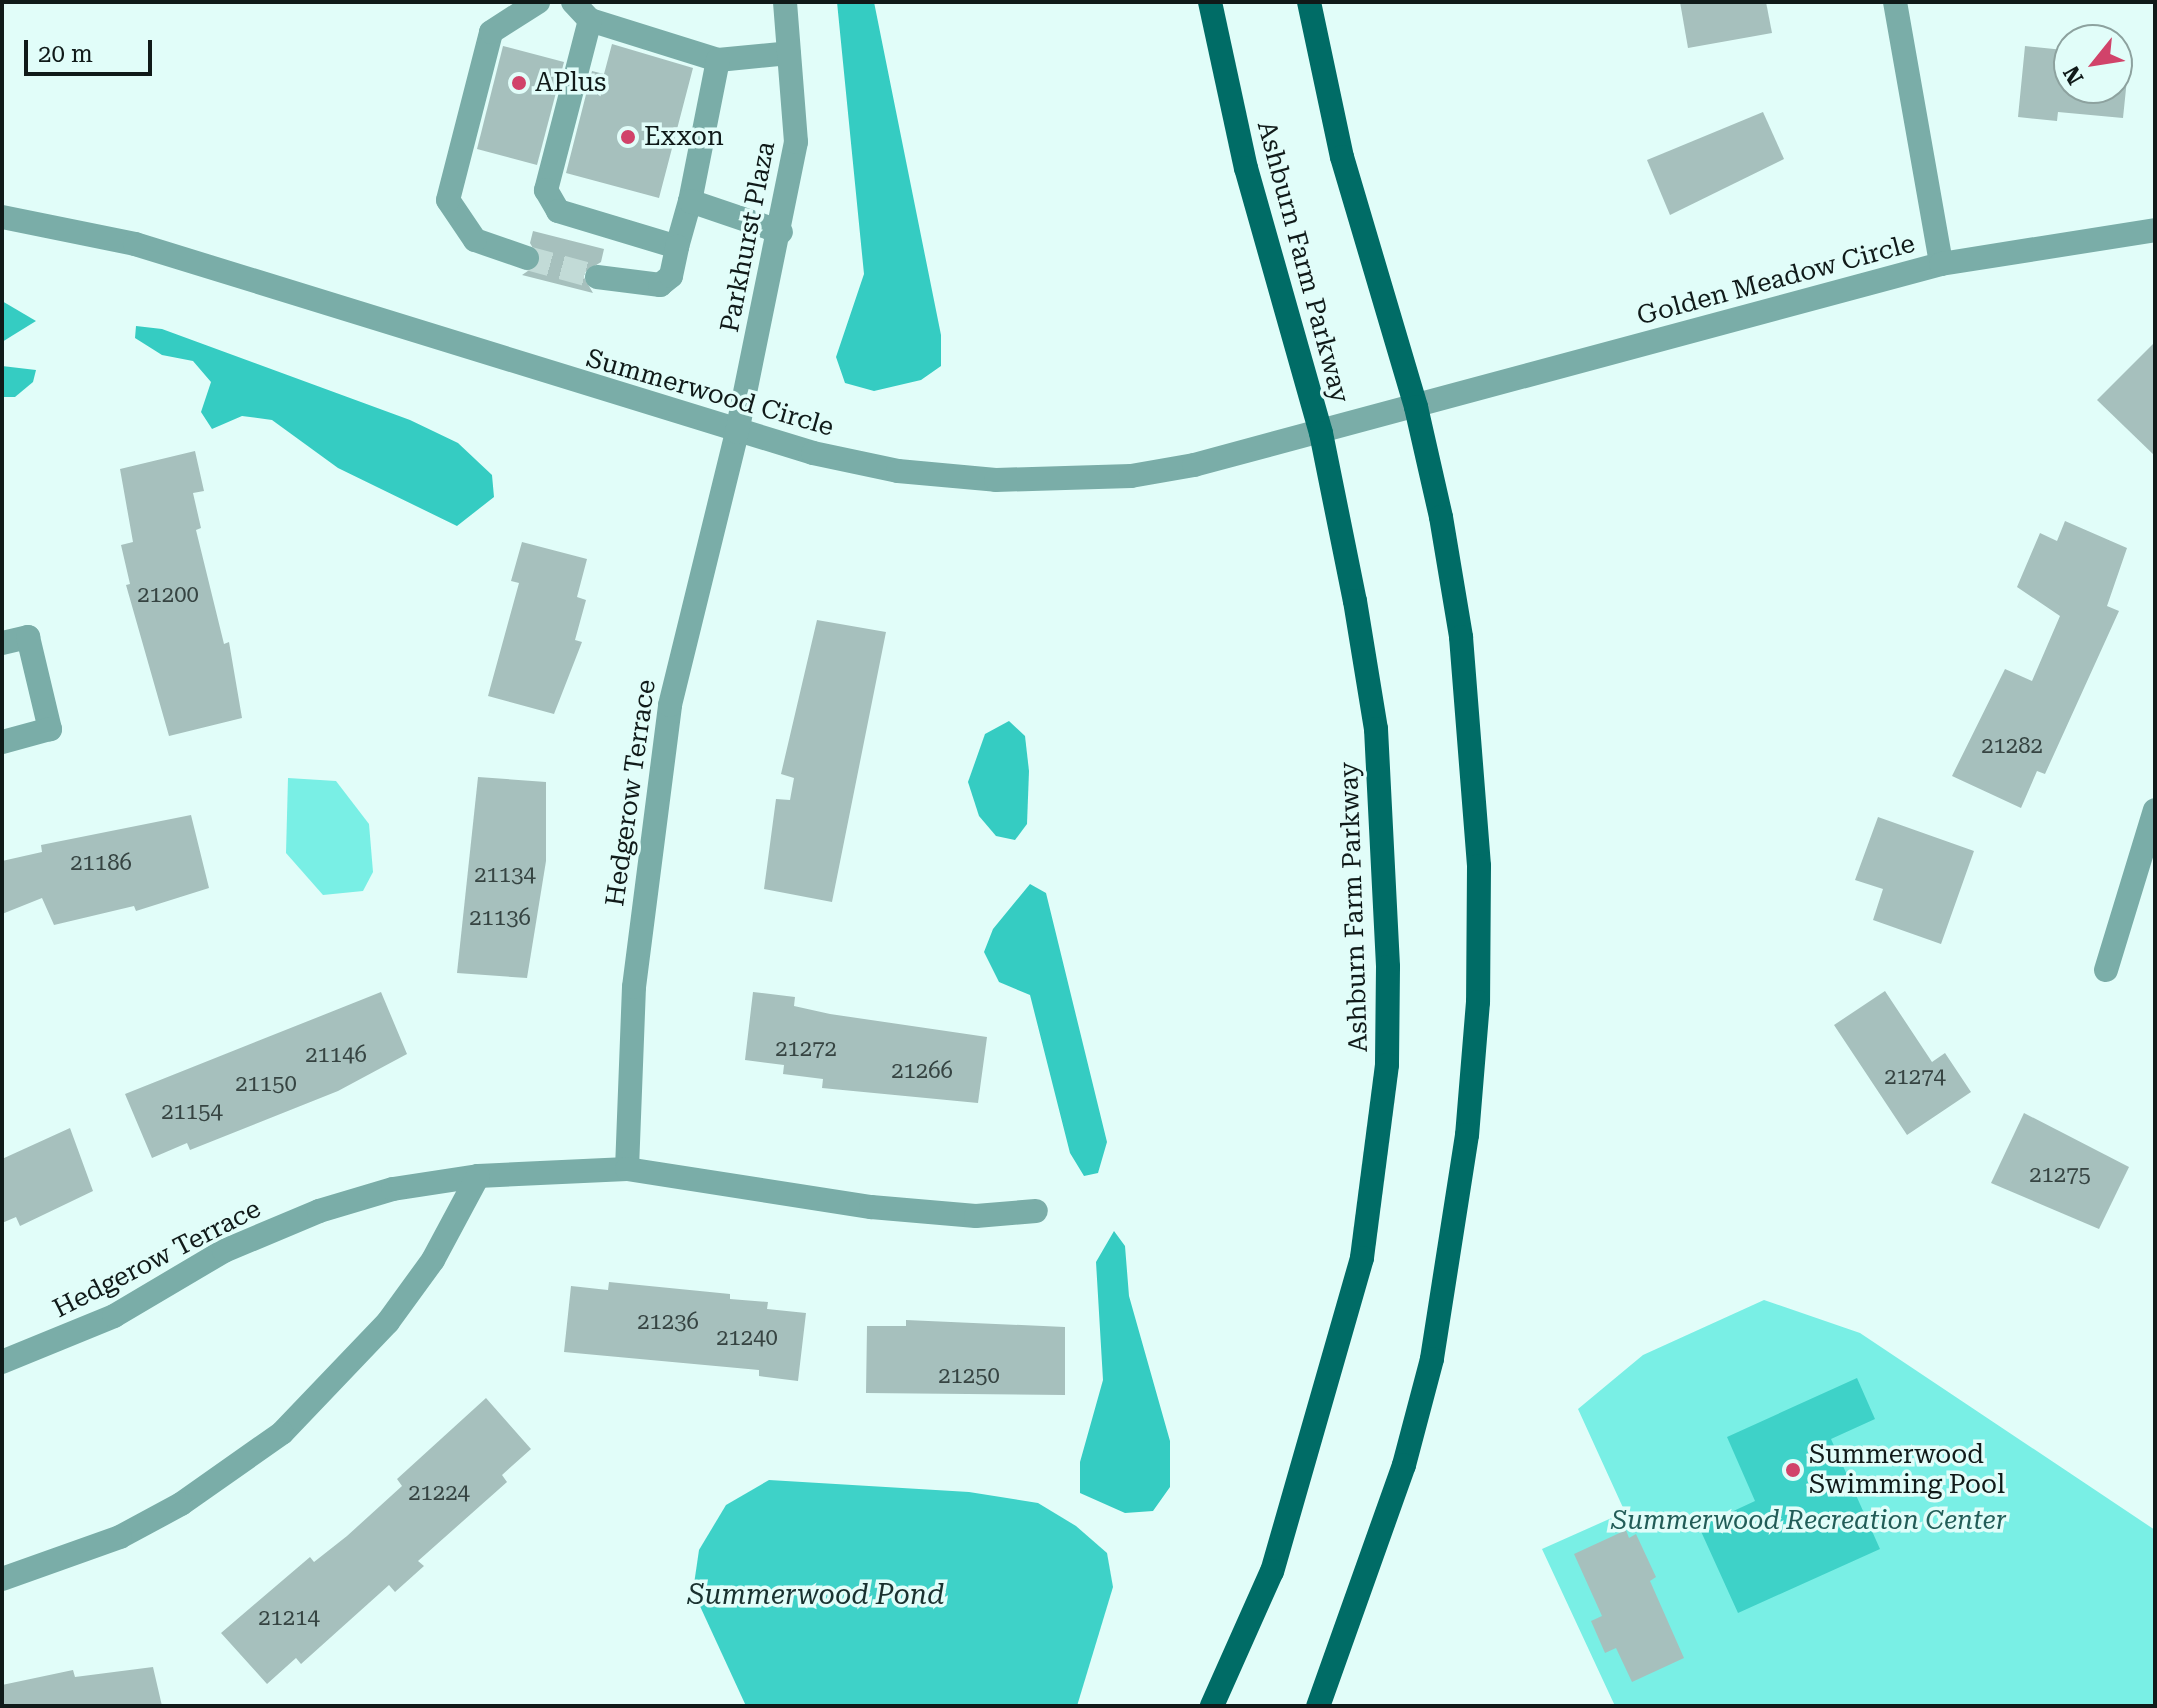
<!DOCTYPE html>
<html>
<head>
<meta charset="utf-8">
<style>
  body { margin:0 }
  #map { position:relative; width:2157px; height:1708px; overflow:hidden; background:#e1fdf9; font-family:"Roboto Serif",serif }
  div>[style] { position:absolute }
  .green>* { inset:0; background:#79efe5 }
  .forest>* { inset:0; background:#35ccc2 }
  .water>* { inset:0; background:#3ed2c8 }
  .building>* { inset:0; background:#a6c0bd }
  .minor-tunnel>* { height:24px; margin-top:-12px; transform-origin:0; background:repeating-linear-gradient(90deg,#c2dbd7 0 24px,transparent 0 36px) }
  .minor>* { height:24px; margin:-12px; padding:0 12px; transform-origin:12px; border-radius:12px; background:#7aada8 }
  .major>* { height:24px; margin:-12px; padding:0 12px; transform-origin:12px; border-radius:12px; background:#006c66 }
  .dots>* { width:22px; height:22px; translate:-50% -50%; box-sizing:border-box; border:4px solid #e1fdf9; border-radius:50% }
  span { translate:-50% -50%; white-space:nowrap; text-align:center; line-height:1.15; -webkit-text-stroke:7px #e1fdf9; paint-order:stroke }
  .number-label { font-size:22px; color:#364442 }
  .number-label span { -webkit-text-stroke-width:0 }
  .poi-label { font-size:26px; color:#101a19 }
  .left { translate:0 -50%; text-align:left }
  .street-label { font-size:26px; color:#101a19 }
  .park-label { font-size:26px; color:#225d58; font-style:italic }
  .water-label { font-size:28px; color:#19312f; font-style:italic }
  .frame { position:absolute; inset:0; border:4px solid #101a19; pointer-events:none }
  .north { position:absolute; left:2053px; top:24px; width:80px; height:80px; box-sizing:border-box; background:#e1fdf9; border:2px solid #8da29f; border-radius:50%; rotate:240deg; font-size:22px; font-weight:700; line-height:32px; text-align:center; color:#101a19 }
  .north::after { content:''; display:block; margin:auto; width:28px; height:36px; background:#d1436a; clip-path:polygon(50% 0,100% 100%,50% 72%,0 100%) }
  .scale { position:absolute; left:24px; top:40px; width:128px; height:36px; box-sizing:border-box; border:4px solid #101a19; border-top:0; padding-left:10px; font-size:24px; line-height:28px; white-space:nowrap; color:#101a19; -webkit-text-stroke:6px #e1fdf9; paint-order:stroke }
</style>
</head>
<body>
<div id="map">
  <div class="green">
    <i style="clip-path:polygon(288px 778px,336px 781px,369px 824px,373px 872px,363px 891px,323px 895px,286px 853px)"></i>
    <i style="clip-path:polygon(1764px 1300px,1860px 1333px,2155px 1530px,2155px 1706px,1615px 1706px,1542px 1549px,1625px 1512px,1578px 1409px,1643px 1355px)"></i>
  </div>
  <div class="forest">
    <i style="clip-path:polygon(837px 2px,874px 2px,941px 335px,941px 366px,921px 380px,874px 391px,845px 383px,836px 357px,864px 274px)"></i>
    <i style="clip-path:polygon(2px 301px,36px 321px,2px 342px)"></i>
    <i style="clip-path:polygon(136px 326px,162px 329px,410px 420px,458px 443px,492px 475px,494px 497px,457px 526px,338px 468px,272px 420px,242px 416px,212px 429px,201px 412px,211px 382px,193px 361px,162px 355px,135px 338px)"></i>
    <i style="clip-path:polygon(2px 366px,36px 370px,33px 382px,15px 397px,2px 397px)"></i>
    <i style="clip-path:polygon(1009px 721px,1025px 736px,1029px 771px,1027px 824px,1015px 840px,996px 836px,979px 816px,968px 782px,985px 734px)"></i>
    <i style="clip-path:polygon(1030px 884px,1046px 893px,1107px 1142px,1098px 1173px,1084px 1176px,1070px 1153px,1030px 995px,999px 982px,984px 952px,993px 929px)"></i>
    <i style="clip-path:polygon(1114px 1231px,1125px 1246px,1129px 1296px,1170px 1441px,1170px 1487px,1153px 1511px,1125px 1513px,1080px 1493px,1080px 1462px,1103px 1380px,1096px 1262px)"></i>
  </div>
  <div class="water">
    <i style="clip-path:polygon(1857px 1378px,1875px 1419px,1831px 1439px,1880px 1549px,1738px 1613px,1699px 1527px,1755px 1501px,1727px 1437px)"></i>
    <i style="clip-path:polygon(769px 1480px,969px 1492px,1038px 1503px,1076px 1526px,1107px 1553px,1113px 1587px,1077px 1706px,746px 1706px,693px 1591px,699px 1550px,726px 1505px)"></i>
  </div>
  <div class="building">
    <i style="clip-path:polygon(1680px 2px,1766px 2px,1772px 33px,1688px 48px)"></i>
    <i style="clip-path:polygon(612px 44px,693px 68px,659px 198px,566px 173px,592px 71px,604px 74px)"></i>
    <i style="clip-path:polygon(2065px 44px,2069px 88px,2117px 88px,2117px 49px,2130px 50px,2123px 118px,2058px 112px,2057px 121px,2018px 117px,2025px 46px,2064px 50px)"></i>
    <i style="clip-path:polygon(503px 46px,564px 62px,537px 165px,477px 149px)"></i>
    <i style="clip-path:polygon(1763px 112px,1784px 159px,1670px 215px,1647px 160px)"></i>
    <i style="clip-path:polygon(533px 231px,604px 249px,601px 262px,582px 274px,593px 293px,522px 275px,541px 262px,530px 243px)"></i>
    <i style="clip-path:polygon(2155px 342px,2155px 456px,2097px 400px)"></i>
    <i style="clip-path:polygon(195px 451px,204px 491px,193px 493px,201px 528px,196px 530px,224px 644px,229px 642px,242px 718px,169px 736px,126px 585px,130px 584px,121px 545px,133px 542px,120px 469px)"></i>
    <i style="clip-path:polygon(2065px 521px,2127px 548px,2107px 606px,2119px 611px,2045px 774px,2037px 771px,2021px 808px,1952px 776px,2005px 669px,2032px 681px,2060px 616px,2017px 587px,2040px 533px,2057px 541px)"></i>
    <i style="clip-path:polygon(522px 542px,587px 559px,577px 597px,586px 600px,575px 640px,582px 642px,554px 714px,488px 696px,519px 583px,511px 581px)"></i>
    <i style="clip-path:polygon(817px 620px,886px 632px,832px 902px,764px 889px,776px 799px,790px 800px,794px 778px,781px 774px)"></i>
    <i style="clip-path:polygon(478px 777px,546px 782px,546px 861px,527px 978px,457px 973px)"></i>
    <i style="clip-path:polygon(191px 815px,209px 888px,136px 911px,134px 906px,54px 925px,42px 898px,2px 914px,2px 861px,42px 852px,41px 845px)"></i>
    <i style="clip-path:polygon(1878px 817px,1974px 851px,1941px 944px,1873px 920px,1883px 889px,1855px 880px)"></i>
    <i style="clip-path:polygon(1885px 991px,1932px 1062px,1945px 1053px,1971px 1092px,1907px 1135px,1834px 1025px)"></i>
    <i style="clip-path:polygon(381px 992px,407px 1054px,338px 1091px,190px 1150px,187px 1143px,152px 1158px,125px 1094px)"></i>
    <i style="clip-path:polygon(753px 992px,795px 997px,794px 1006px,830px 1014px,987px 1037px,978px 1103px,822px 1088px,823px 1079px,783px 1074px,784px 1065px,745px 1060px)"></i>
    <i style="clip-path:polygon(2024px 1113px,2129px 1167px,2099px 1229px,1991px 1183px)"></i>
    <i style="clip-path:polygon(70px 1128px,93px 1191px,20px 1226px,16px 1217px,2px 1223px,2px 1159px)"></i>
    <i style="clip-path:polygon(609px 1282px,730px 1294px,730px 1299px,768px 1302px,767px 1309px,806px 1313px,798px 1381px,759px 1376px,759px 1370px,564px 1352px,571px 1286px,608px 1290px)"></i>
    <i style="clip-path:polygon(906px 1320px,1065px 1327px,1065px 1395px,866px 1393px,867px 1326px,906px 1326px)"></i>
    <i style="clip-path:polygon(486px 1398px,531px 1449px,502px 1475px,507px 1482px,418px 1561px,424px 1566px,395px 1592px,389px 1585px,301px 1664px,296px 1658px,267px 1684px,221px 1633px,310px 1557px,314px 1562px,347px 1536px,402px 1486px,397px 1479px)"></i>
    <i style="clip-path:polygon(1626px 1530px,1629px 1538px,1636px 1534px,1656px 1577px,1650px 1581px,1684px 1658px,1632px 1682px,1616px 1648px,1605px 1653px,1591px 1621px,1602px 1616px,1574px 1554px)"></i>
    <i style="clip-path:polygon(153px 1667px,162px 1706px,2px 1706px,2px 1685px,73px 1670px,75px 1677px)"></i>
  </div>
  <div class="minor-tunnel">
    <i style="left:527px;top:258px;width:73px;rotate:15.2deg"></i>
  </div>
  <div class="minor">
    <i style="left:573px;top:2px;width:25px;rotate:47deg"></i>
    <i style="left:590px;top:20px;width:134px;rotate:17.4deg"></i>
    <i style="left:718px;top:60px;width:71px;rotate:-5.6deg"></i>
    <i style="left:1895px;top:2px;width:266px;rotate:80deg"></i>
    <i style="left:590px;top:20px;width:176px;rotate:104.5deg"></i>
    <i style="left:546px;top:190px;width:24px;rotate:60deg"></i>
    <i style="left:558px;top:211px;width:124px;rotate:16.8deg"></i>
    <i style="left:677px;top:247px;width:48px;rotate:-74.2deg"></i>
    <i style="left:718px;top:60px;width:144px;rotate:101.2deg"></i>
    <i style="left:690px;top:201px;width:96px;rotate:18.8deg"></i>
    <i style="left:2px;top:217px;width:136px;rotate:11.5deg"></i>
    <i style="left:135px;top:244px;width:709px;rotate:17.13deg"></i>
    <i style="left:813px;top:453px;width:87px;rotate:12deg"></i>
    <i style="left:898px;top:471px;width:98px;rotate:5.2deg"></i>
    <i style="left:996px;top:480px;width:135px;rotate:-1.7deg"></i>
    <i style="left:1131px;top:476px;width:64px;rotate:-9.9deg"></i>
    <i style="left:1194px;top:465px;width:774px;rotate:-15.06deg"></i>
    <i style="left:1941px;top:264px;width:217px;rotate:-9deg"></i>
    <i style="left:527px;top:258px;width:55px;rotate:-160.9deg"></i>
    <i style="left:475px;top:240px;width:48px;rotate:-124deg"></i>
    <i style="left:448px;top:200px;width:173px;rotate:-75.6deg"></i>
    <i style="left:491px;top:32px;width:56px;rotate:-32.6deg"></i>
    <i style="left:597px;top:277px;width:64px;rotate:7.2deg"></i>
    <i style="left:660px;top:285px;width:14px;rotate:-39deg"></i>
    <i style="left:671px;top:276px;width:30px;rotate:-78deg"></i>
    <i style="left:2px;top:643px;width:27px;rotate:-13deg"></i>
    <i style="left:28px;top:637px;width:95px;rotate:76.6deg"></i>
    <i style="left:50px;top:729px;width:50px;rotate:164.8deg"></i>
    <i style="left:2106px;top:970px;width:167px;rotate:-73deg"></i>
    <i style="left:627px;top:1169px;width:182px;rotate:-87.8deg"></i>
    <i style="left:634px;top:987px;width:284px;rotate:-82.7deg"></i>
    <i style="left:670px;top:705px;width:281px;rotate:-76.2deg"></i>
    <i style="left:737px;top:432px;width:296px;rotate:-78.5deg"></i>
    <i style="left:796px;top:142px;width:140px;rotate:-94.5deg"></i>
    <i style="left:478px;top:1176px;width:149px;rotate:-2.7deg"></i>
    <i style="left:627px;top:1169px;width:247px;rotate:8.9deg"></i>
    <i style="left:871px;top:1207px;width:105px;rotate:4.9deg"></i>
    <i style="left:976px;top:1216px;width:60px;rotate:-4.8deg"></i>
    <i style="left:2px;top:1362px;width:121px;rotate:-22.3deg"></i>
    <i style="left:114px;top:1316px;width:128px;rotate:-30.6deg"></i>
    <i style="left:224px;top:1251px;width:103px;rotate:-22.8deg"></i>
    <i style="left:319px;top:1211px;width:77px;rotate:-16.6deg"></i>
    <i style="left:393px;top:1189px;width:86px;rotate:-8.7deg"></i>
    <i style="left:478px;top:1176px;width:95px;rotate:118.2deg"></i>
    <i style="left:433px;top:1260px;width:77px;rotate:126deg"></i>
    <i style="left:388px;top:1322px;width:153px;rotate:133.7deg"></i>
    <i style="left:282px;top:1433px;width:123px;rotate:144.9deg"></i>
    <i style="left:181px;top:1504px;width:69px;rotate:151.6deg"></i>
    <i style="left:120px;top:1537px;width:125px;rotate:160.4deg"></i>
  </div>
  <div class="major">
    <i style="left:1210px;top:2px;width:170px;rotate:77.8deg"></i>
    <i style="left:1246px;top:168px;width:275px;rotate:74.2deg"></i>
    <i style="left:1321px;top:433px;width:171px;rotate:78.6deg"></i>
    <i style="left:1355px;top:601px;width:130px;rotate:80.7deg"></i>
    <i style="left:1376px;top:729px;width:238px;rotate:87.1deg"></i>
    <i style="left:1388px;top:967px;width:98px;rotate:90.6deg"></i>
    <i style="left:1387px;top:1065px;width:195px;rotate:97.4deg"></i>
    <i style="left:1362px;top:1258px;width:326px;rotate:106deg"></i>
    <i style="left:1272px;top:1571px;width:148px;rotate:114deg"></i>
    <i style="left:1309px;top:2px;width:158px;rotate:78deg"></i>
    <i style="left:1342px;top:157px;width:261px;rotate:73.5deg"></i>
    <i style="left:1416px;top:407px;width:113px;rotate:77.2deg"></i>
    <i style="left:1441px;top:517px;width:122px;rotate:80.5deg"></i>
    <i style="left:1461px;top:637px;width:230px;rotate:85.5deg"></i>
    <i style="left:1479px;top:866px;width:136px;rotate:90.4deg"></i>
    <i style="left:1478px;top:1002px;width:133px;rotate:94.7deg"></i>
    <i style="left:1467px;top:1135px;width:227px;rotate:98.9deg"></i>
    <i style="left:1432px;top:1359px;width:110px;rotate:104.8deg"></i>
    <i style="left:1404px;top:1465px;width:256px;rotate:109.6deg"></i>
  </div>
  <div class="dots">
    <i style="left:519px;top:83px;background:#d1436a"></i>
    <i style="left:628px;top:137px;background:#d1436a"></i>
    <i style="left:1793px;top:1470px;background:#d1436a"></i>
  </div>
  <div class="number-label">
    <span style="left:168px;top:595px">21200</span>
    <span style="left:2012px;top:746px">21282</span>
    <span style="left:101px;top:863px">21186</span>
    <span style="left:505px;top:875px">21134</span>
    <span style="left:500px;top:918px">21136</span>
    <span style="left:806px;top:1049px">21272</span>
    <span style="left:336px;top:1055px">21146</span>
    <span style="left:922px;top:1071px">21266</span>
    <span style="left:1915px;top:1077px">21274</span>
    <span style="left:266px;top:1084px">21150</span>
    <span style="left:192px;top:1112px">21154</span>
    <span style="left:2060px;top:1175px">21275</span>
    <span style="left:668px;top:1322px">21236</span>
    <span style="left:747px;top:1338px">21240</span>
    <span style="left:969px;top:1376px">21250</span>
    <span style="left:439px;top:1493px">21224</span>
    <span style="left:289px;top:1618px">21214</span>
  </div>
  <div class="poi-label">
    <span class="left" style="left:535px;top:83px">APlus</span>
    <span class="left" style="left:644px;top:137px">Exxon</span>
    <span class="left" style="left:1809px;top:1470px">Summerwood<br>Swimming Pool</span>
  </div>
  <div class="street-label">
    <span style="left:748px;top:237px;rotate:-79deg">Parkhurst Plaza</span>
    <span style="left:1303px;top:262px;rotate:75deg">Ashburn Farm Parkway</span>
    <span style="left:1776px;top:280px;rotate:-15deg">Golden Meadow Circle</span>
    <span style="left:710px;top:393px;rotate:16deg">Summerwood Circle</span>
    <span style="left:631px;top:793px;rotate:-82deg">Hedgerow Terrace</span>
    <span style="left:1354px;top:907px;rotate:-92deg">Ashburn Farm Parkway</span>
    <span style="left:157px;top:1259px;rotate:-27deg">Hedgerow Terrace</span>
  </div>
  <div class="park-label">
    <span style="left:1809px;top:1521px">Summerwood Recreation Center</span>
  </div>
  <div class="water-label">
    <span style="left:816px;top:1595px">Summerwood Pond</span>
  </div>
  <div class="frame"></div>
  <div class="north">N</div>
  <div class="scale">20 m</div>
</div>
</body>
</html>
